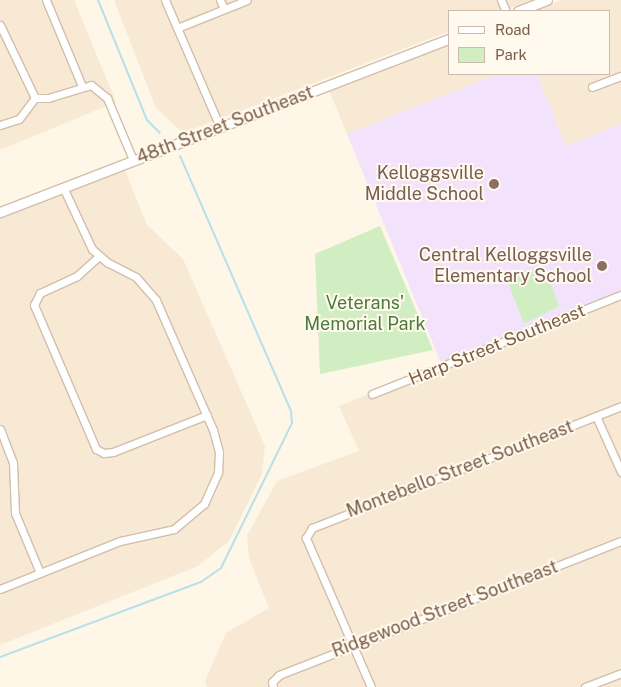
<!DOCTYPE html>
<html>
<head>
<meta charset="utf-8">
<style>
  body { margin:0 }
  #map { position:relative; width:621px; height:687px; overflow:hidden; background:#fef6e6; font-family:"Public Sans",sans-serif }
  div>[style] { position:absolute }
  .residential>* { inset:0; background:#f7e9d4 }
  .education>* { inset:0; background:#f3e2fb }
  .green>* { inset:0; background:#d1eec2 }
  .stream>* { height:2px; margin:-1px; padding:0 1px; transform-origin:1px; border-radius:1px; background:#b8e0ea }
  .roads { filter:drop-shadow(1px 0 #d2beaa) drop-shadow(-1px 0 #d2beaa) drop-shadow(0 1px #d2beaa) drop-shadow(0 -1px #d2beaa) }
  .street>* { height:7px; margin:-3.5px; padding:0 3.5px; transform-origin:3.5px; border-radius:3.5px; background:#fff }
  .secondary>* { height:9px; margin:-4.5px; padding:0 4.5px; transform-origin:4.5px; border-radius:4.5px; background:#fff }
  .dots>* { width:14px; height:14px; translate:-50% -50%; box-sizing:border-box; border:2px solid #fff9ee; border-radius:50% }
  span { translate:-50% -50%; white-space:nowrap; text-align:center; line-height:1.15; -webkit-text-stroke:4px #fff9ee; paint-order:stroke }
  .street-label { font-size:18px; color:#7b5d48 }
  .education-label { font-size:18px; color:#785e54 }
  .right { translate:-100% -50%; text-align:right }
  .park-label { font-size:18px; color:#4b7b3c }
  .legend { position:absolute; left:448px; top:10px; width:162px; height:65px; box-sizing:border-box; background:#fff9ee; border:1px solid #cabbac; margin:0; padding:6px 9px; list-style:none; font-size:15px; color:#7b5d48 }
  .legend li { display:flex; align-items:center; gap:10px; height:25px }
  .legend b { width:25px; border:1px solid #cabbac }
</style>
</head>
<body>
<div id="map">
  <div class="residential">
    <i style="clip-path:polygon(0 0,74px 0,116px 102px,0 150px)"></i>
    <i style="clip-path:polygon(114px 0,531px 0,502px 11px,450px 11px,450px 31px,183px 133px,156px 108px)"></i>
    <i style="clip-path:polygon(562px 0,621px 0,621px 124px,566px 146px,537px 74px,610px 74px,610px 11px,533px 11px)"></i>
    <i style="clip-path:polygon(450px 44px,450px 74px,498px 74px,347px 134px,329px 90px)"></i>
    <i style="clip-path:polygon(124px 168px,147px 225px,183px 259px,265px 446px,262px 474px,229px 541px,198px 566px,0 645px,0 218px)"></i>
    <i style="clip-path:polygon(621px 292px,621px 687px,207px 687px,205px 681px,226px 633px,269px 608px,249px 558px,247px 536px,277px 481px,359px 451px,339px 406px)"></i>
  </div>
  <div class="education">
    <i style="clip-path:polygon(498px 74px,537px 74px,566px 146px,621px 124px,621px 292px,441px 363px,347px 134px)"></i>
  </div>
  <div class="green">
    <i style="clip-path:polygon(380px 226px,433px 350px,320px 374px,315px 254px)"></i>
    <i style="clip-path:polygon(544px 266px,559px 306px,524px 324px,507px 280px)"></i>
  </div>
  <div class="stream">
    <i style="left:98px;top:0;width:130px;rotate:67.8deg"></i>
    <i style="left:147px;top:120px;width:18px;rotate:45deg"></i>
    <i style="left:0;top:657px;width:215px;rotate:-20.5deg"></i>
    <i style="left:201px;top:582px;width:24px;rotate:-35deg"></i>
    <i style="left:221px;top:568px;width:161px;rotate:-63.9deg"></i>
    <i style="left:292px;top:423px;width:12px;rotate:-95deg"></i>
    <i style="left:291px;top:411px;width:278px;rotate:-113.5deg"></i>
  </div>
  <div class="roads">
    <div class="street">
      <i style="left:46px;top:0;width:93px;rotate:67.3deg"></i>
      <i style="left:165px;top:0;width:138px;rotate:66.6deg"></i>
      <i style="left:220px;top:0;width:10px;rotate:66deg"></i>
      <i style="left:501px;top:0;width:12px;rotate:66deg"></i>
      <i style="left:0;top:25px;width:81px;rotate:64.4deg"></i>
      <i style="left:177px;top:28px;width:75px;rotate:-21.8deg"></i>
      <i style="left:592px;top:87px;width:31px;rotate:-21deg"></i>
      <i style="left:0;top:125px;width:20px;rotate:-18deg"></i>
      <i style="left:19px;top:119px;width:26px;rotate:-53deg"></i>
      <i style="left:35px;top:98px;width:13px"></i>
      <i style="left:48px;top:98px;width:45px;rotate:-16.8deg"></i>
      <i style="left:91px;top:85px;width:21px;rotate:39deg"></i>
      <i style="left:107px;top:98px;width:67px;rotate:67.2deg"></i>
      <i style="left:99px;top:256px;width:30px;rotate:138deg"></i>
      <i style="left:77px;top:276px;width:41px;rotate:155.3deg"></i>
      <i style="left:40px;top:293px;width:13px;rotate:117deg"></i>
      <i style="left:34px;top:305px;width:157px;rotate:66.7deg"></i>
      <i style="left:96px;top:449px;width:9px;rotate:27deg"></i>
      <i style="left:104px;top:453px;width:9px;rotate:-6deg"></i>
      <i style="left:113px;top:452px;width:101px;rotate:-21.5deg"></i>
      <i style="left:372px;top:394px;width:268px;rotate:-21.7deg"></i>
      <i style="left:596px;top:416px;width:61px;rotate:65.9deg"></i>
      <i style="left:0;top:429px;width:36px;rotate:69deg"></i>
      <i style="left:13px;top:463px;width:50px;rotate:87.7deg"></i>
      <i style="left:15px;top:513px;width:65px;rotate:67.4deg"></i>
      <i style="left:0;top:589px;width:129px;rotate:-21.8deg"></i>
      <i style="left:120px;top:541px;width:55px;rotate:-12.5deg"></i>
      <i style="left:174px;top:529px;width:39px;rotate:-40deg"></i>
      <i style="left:204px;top:504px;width:35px;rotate:-66deg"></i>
      <i style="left:218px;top:472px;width:20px;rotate:-87deg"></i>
      <i style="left:219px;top:452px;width:23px;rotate:-105deg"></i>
      <i style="left:213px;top:430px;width:142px;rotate:-113.7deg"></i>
      <i style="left:156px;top:300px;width:30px;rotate:-131deg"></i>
      <i style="left:136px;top:277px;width:31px;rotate:-153deg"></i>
      <i style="left:108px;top:263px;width:21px;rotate:-139deg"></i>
      <i style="left:92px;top:249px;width:68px;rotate:-115.1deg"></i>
      <i style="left:273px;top:687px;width:5px;rotate:-101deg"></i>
      <i style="left:272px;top:682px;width:10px;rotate:-45deg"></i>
      <i style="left:279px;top:675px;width:367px;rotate:-21.4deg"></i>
      <i style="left:371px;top:687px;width:163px;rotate:-113.6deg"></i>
      <i style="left:306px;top:538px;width:12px;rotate:-59deg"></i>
      <i style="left:312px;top:528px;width:332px;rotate:-21.5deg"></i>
      <i style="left:585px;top:687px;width:39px;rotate:-21deg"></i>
    </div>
    <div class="secondary">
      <i style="left:518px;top:11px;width:31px;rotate:-21deg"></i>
      <i style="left:0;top:212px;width:482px;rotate:-21.1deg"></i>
    </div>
  </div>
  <div class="dots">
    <i style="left:494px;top:184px;background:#8d6e63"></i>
    <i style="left:602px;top:266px;background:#8d6e63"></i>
  </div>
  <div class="street-label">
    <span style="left:225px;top:125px;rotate:-21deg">48th Street Southeast</span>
    <span style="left:497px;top:345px;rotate:-22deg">Harp Street Southeast</span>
    <span style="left:460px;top:469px;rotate:-21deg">Montebello Street Southeast</span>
    <span style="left:445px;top:609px;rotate:-21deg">Ridgewood Street Southeast</span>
  </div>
  <div class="education-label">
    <span class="right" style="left:484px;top:184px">Kelloggsville<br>Middle School</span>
    <span class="right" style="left:592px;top:266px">Central Kelloggsville<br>Elementary School</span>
  </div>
  <div class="park-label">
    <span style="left:365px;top:314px">Veterans'<br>Memorial Park</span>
  </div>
  <ul class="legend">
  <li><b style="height:6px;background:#fff"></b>Road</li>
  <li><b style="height:14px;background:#d1eec2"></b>Park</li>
  </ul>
</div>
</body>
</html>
